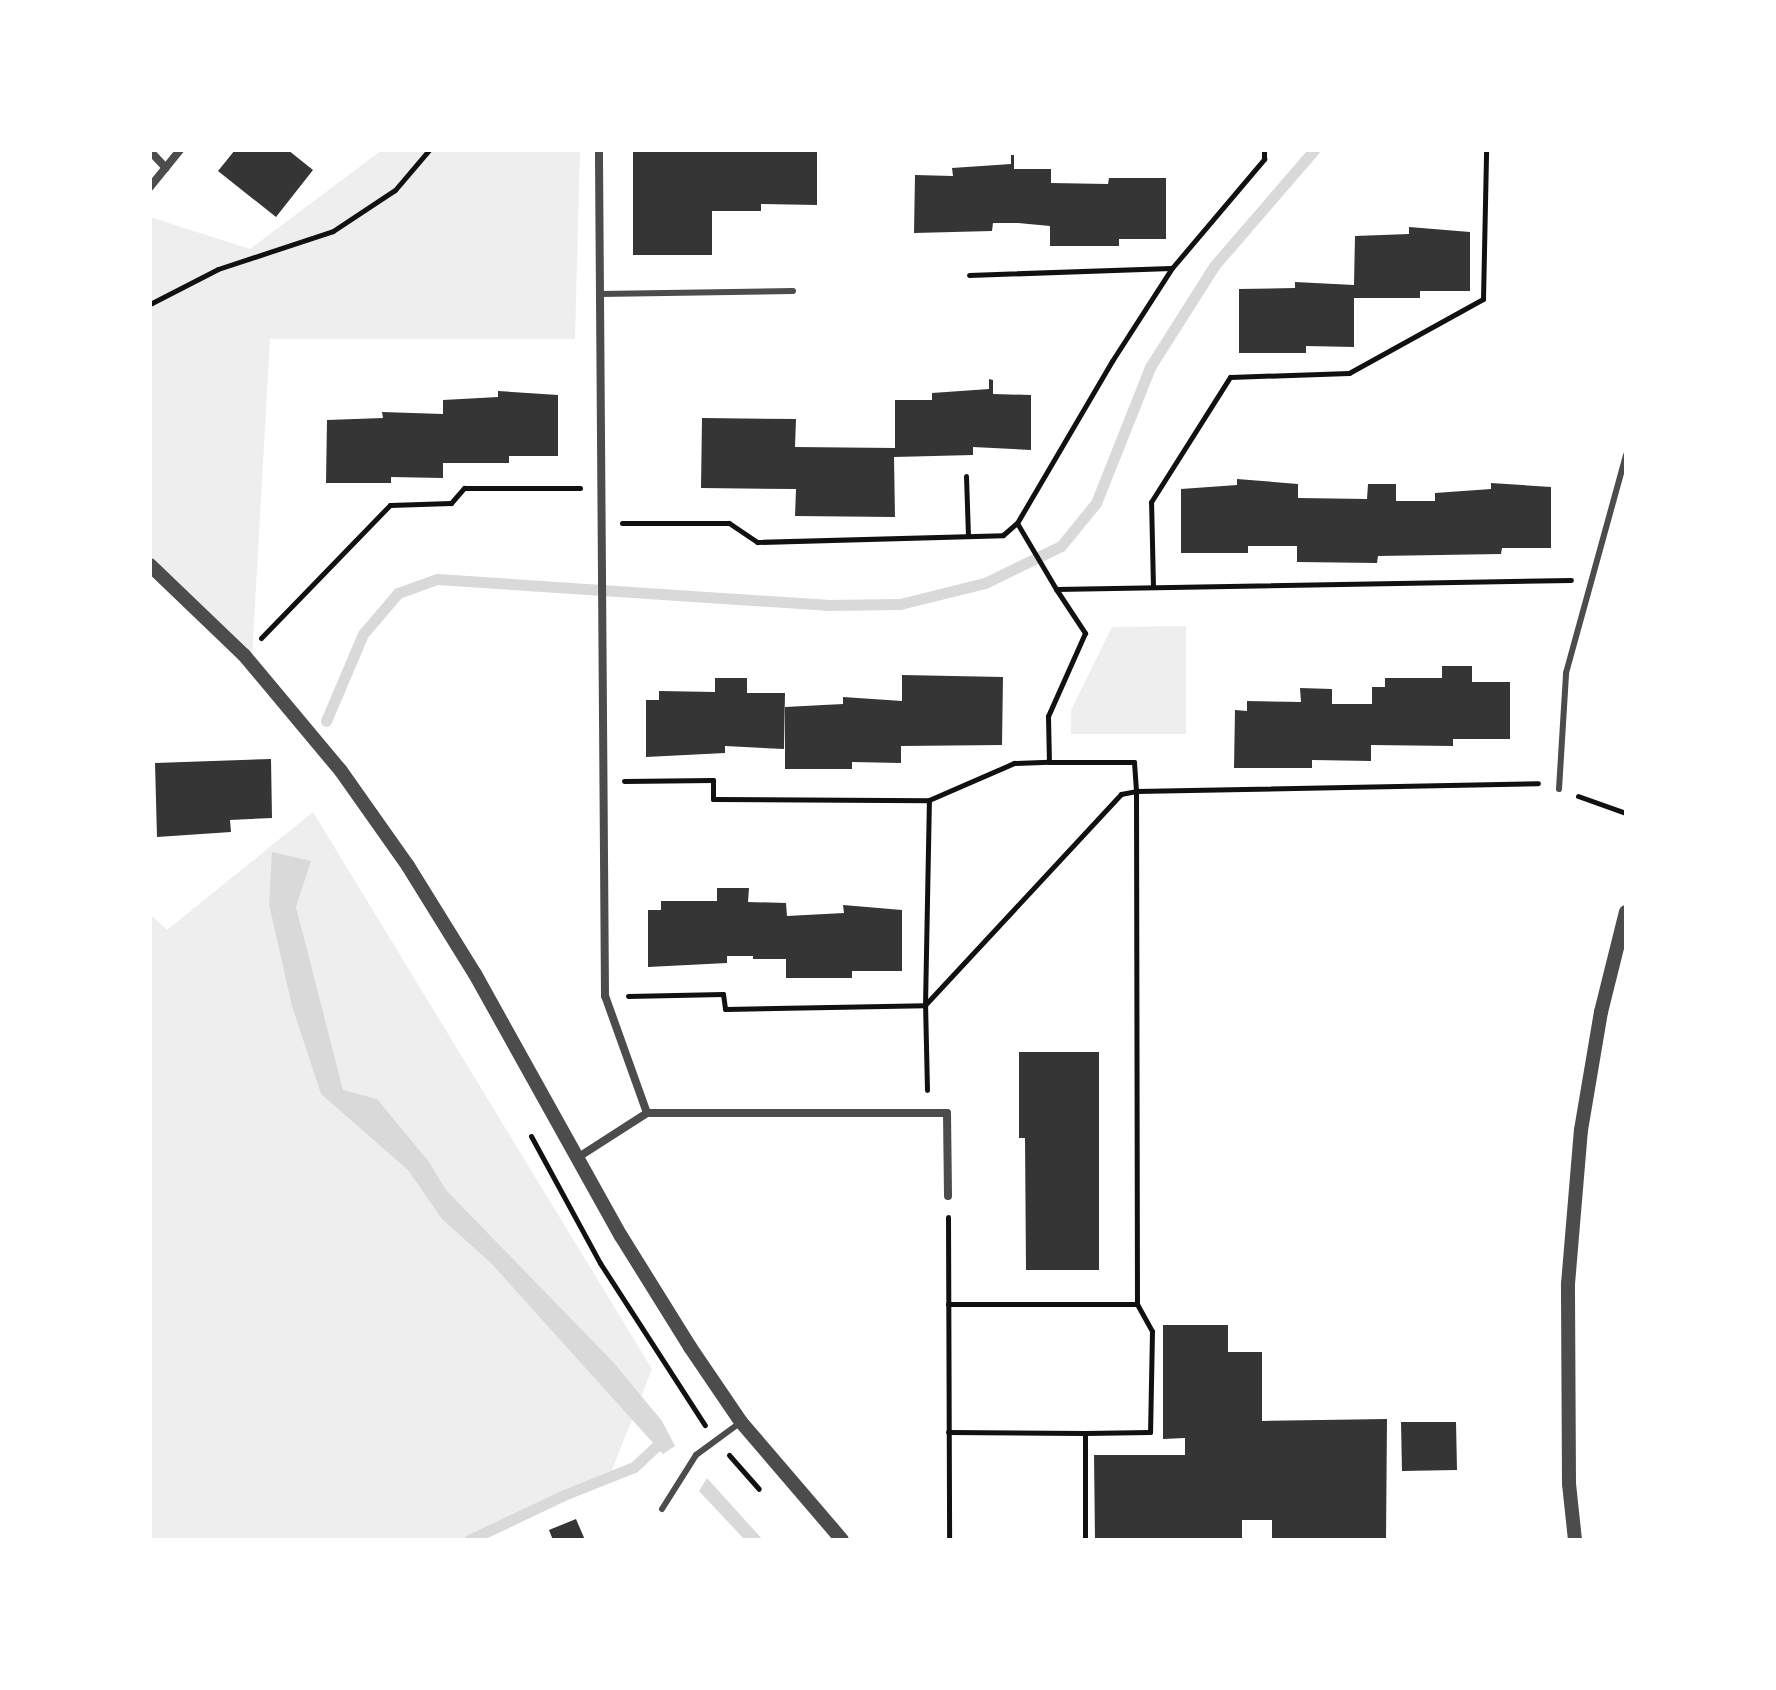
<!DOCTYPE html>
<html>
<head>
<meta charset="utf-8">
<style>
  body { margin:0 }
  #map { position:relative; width:1776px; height:1690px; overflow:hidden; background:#fff; font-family:Roboto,sans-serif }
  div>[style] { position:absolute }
  .green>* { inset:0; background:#eee }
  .water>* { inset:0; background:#d9d9d9 }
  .stream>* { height:11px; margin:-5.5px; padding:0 5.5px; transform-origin:5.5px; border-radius:5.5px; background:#d9d9d9 }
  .building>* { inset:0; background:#353535 }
  .path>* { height:5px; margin:-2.5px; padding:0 2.5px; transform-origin:2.5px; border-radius:2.5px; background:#111 }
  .service>* { height:6px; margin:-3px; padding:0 3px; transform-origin:3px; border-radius:3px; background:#4c4c4c }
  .minor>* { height:8px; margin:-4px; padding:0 4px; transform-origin:4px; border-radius:4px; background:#4c4c4c }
  .tertiary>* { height:14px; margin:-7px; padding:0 7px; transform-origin:7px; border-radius:7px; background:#4c4c4c }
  span { translate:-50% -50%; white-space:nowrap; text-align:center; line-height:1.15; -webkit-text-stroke:6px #fff; paint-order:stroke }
  .frame { position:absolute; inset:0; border:152px solid #fff; pointer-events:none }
</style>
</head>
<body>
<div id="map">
  <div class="green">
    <i style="clip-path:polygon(382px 150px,580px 150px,575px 339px,270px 339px,252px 658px,150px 557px,150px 217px,250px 249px)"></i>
    <i style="clip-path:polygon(1186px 626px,1186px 734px,1071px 734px,1071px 710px,1112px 627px)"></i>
    <i style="clip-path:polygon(313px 812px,652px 1369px,610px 1475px,470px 1540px,150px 1540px,150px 914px,167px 930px)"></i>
  </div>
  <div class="water">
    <i style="clip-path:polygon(272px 852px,311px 861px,296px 907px,343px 1090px,377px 1099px,429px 1162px,446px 1190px,614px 1363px,662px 1421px,675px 1446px,663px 1454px,491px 1263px,442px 1219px,408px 1170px,321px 1094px,292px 1006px,269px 904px)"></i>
    <i style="clip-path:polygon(707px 1478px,763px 1540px,745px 1540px,699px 1491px)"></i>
  </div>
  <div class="stream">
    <i style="left:326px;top:721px;width:95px;rotate:-67deg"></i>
    <i style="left:363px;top:634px;width:54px;rotate:-49.5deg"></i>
    <i style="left:398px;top:593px;width:41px;rotate:-19.7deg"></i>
    <i style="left:437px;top:579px;width:390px;rotate:3.8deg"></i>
    <i style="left:826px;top:605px;width:74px;rotate:-0.8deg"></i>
    <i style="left:900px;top:604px;width:88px;rotate:-13.9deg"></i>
    <i style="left:985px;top:583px;width:85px;rotate:-26deg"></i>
    <i style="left:1061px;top:546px;width:55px;rotate:-50.9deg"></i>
    <i style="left:1096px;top:503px;width:146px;rotate:-68.3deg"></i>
    <i style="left:1150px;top:367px;width:120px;rotate:-57.6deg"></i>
    <i style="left:1214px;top:266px;width:153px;rotate:-49.2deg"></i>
    <i style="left:469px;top:1540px;width:105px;rotate:-25.3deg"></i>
    <i style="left:564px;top:1495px;width:75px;rotate:-21.8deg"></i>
    <i style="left:634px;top:1467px;width:41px;rotate:-43deg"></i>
  </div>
  <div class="building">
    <i style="clip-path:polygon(235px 150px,288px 150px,313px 170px,276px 217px,218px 171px)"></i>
    <i style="clip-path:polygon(633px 150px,817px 150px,817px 205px,761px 204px,761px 211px,712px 211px,712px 255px,633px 255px)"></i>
    <i style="clip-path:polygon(1011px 155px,1014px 155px,1014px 169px,1051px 169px,1051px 183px,1108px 184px,1109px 178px,1166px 178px,1166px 239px,1119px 239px,1119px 246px,1050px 246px,1050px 226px,1018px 223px,993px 223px,992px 231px,914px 233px,915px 175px,953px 176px,952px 168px,1011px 164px)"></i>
    <i style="clip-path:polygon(1409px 227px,1470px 232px,1470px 291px,1420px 291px,1420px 298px,1354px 298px,1354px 347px,1306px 346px,1306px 353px,1239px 353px,1239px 289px,1295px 288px,1295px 282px,1354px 285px,1355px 236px,1409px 234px)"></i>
    <i style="clip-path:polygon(989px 379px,993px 380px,993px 394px,1031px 395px,1031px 450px,973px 447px,973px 455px,894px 457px,895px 517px,795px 516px,796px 489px,701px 488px,702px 418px,796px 419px,795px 447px,895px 448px,895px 400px,932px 400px,932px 393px,989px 389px)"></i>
    <i style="clip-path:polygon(498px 391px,558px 395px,558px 456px,509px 456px,509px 463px,443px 463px,443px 478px,391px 477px,391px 483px,326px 483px,327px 420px,383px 418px,382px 412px,443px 414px,443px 400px,498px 397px)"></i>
    <i style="clip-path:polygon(1237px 479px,1298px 484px,1298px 498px,1367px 499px,1368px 484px,1396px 484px,1396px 501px,1435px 501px,1435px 493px,1491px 489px,1491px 483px,1551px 487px,1551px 548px,1502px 548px,1501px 554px,1378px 556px,1377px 563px,1297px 562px,1297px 546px,1248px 546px,1248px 553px,1181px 553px,1181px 489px,1237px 485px)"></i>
    <i style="clip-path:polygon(1442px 666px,1472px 666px,1472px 682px,1510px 682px,1510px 739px,1453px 739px,1453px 746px,1371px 745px,1371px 761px,1312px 760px,1312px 768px,1234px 768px,1235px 710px,1247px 711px,1247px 701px,1301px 702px,1300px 688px,1332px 689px,1332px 704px,1372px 704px,1372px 687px,1385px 687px,1385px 678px,1442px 678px)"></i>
    <i style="clip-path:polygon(902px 675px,1003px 677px,1002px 745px,901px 746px,901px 763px,852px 762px,852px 769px,785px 769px,785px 707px,843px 704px,843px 697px,902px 701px)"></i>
    <i style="clip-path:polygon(715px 678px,747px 678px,747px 693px,785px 693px,784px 749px,725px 746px,725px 753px,646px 757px,646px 700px,659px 700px,659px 691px,715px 692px)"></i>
    <i style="clip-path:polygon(271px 759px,272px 818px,230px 820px,231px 832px,157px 837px,155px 763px)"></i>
    <i style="clip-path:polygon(717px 888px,749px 888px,748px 902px,786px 903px,787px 916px,844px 913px,843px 905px,902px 910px,902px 971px,852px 971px,852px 978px,786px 978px,786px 959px,753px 959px,753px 956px,727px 956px,727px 963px,648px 967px,648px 910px,661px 910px,661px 901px,717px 901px)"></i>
    <i style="clip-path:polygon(1019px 1052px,1099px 1052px,1099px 1270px,1026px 1270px,1025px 1138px,1019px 1138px)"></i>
    <i style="clip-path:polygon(1163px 1325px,1228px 1325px,1228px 1352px,1262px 1352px,1262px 1421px,1387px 1419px,1386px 1540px,1272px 1540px,1272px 1520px,1242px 1520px,1242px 1540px,1095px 1540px,1094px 1455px,1185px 1455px,1185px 1438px,1163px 1439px)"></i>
    <i style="clip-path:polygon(1401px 1422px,1456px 1422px,1457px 1470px,1402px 1471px)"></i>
    <i style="clip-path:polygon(576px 1519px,585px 1540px,553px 1540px,549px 1530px)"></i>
  </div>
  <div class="path">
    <i style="left:969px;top:275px;width:202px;rotate:-2deg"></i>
    <i style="left:150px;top:304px;width:76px;rotate:-27.2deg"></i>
    <i style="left:218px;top:269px;width:121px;rotate:-18.3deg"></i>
    <i style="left:333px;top:231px;width:74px;rotate:-33.5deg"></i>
    <i style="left:395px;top:190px;width:52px;rotate:-49.6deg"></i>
    <i style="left:966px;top:476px;width:60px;rotate:88.1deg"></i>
    <i style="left:622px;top:523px;width:107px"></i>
    <i style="left:729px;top:523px;width:34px;rotate:34deg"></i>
    <i style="left:757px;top:542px;width:246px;rotate:-1.6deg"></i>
    <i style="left:1003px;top:535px;width:18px;rotate:-41deg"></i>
    <i style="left:1017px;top:523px;width:188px;rotate:-59.6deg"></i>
    <i style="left:1112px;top:361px;width:111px;rotate:-57.2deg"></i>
    <i style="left:1172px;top:268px;width:143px;rotate:-49.8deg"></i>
    <i style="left:1264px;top:159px;width:9px;rotate:-90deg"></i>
    <i style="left:1017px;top:523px;width:77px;rotate:59.4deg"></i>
    <i style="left:1056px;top:589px;width:515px;rotate:-1deg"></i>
    <i style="left:1153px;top:587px;width:85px;rotate:-91.3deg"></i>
    <i style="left:1151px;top:502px;width:148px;rotate:-57.7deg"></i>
    <i style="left:1230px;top:377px;width:119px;rotate:-1.9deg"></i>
    <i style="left:1349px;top:373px;width:153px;rotate:-28.9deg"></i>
    <i style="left:1483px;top:299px;width:149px;rotate:-88.8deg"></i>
    <i style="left:1056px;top:589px;width:53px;rotate:56.6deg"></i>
    <i style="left:1085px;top:633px;width:91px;rotate:114deg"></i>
    <i style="left:1048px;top:716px;width:46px;rotate:88.8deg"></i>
    <i style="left:1049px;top:762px;width:85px"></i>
    <i style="left:1134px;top:762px;width:29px;rotate:86deg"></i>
    <i style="left:1136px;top:791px;width:513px;rotate:89.89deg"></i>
    <i style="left:1137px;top:1304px;width:31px;rotate:61deg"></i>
    <i style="left:1152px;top:1331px;width:101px;rotate:91.1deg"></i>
    <i style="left:1150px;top:1432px;width:65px;rotate:179.1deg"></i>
    <i style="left:1085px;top:1433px;width:107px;rotate:90deg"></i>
    <i style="left:261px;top:638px;width:185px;rotate:-45.9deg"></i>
    <i style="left:390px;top:505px;width:61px;rotate:-1.9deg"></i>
    <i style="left:451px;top:503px;width:20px;rotate:-49deg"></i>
    <i style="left:464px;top:488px;width:116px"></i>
    <i style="left:624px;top:781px;width:89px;rotate:-0.6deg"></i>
    <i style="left:713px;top:780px;width:19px;rotate:90deg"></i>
    <i style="left:713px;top:799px;width:216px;rotate:0.3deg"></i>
    <i style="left:929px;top:800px;width:93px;rotate:-23.5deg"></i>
    <i style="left:1014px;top:763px;width:35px;rotate:-2deg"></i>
    <i style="left:1578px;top:796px;width:51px;rotate:19.5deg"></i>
    <i style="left:628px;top:996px;width:95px;rotate:-1.2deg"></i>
    <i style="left:723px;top:994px;width:15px;rotate:82deg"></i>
    <i style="left:725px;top:1009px;width:200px;rotate:-1.1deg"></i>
    <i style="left:925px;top:1005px;width:205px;rotate:-88.9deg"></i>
    <i style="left:927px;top:1090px;width:85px;rotate:-91.3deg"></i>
    <i style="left:925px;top:1005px;width:288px;rotate:-47.1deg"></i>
    <i style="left:1121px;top:794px;width:15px;rotate:-11deg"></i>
    <i style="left:1136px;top:791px;width:402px;rotate:-1.1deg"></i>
    <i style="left:531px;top:1136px;width:145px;rotate:61.5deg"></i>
    <i style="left:600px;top:1263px;width:193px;rotate:57.1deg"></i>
    <i style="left:948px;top:1217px;width:323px;rotate:89.8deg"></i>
    <i style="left:948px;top:1304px;width:189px"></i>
    <i style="left:948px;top:1432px;width:137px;rotate:0.4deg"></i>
    <i style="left:729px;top:1455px;width:45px;rotate:48.6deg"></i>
  </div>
  <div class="service">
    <i style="left:600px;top:294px;width:193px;rotate:-0.9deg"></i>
    <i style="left:1559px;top:789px;width:116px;rotate:-86.5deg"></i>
    <i style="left:1566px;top:673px;width:226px;rotate:-74.6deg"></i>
    <i style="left:662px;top:1509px;width:64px;rotate:-57.8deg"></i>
    <i style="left:696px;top:1455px;width:56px;rotate:-36.3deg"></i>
  </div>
  <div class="minor">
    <i style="left:150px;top:151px;width:23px;rotate:47deg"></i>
    <i style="left:150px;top:187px;width:48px;rotate:-51deg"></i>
    <i style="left:647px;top:1113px;width:300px"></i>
    <i style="left:947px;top:1113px;width:83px;rotate:89.3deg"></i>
    <i style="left:577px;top:1158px;width:83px;rotate:-32.7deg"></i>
    <i style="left:647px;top:1113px;width:124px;rotate:-109.7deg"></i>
    <i style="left:605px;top:996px;width:846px;rotate:-90.41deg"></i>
  </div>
  <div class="tertiary">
    <i style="left:150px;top:565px;width:130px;rotate:43.8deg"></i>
    <i style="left:244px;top:655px;width:151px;rotate:50.1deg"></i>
    <i style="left:341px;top:771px;width:116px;rotate:54.8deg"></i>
    <i style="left:408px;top:866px;width:127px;rotate:58.2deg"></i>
    <i style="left:475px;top:974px;width:300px;rotate:60.9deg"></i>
    <i style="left:621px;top:1236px;width:131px;rotate:58.1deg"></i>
    <i style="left:690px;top:1347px;width:91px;rotate:55.8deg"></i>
    <i style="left:741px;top:1422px;width:155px;rotate:49.4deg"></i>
    <i style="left:1575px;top:1540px;width:56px;rotate:-96.1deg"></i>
    <i style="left:1569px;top:1484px;width:200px;rotate:-90.3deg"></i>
    <i style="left:1568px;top:1284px;width:155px;rotate:-85.2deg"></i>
    <i style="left:1581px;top:1130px;width:120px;rotate:-80.4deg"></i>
    <i style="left:1601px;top:1012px;width:103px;rotate:-76deg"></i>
  </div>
  <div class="frame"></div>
</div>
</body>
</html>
